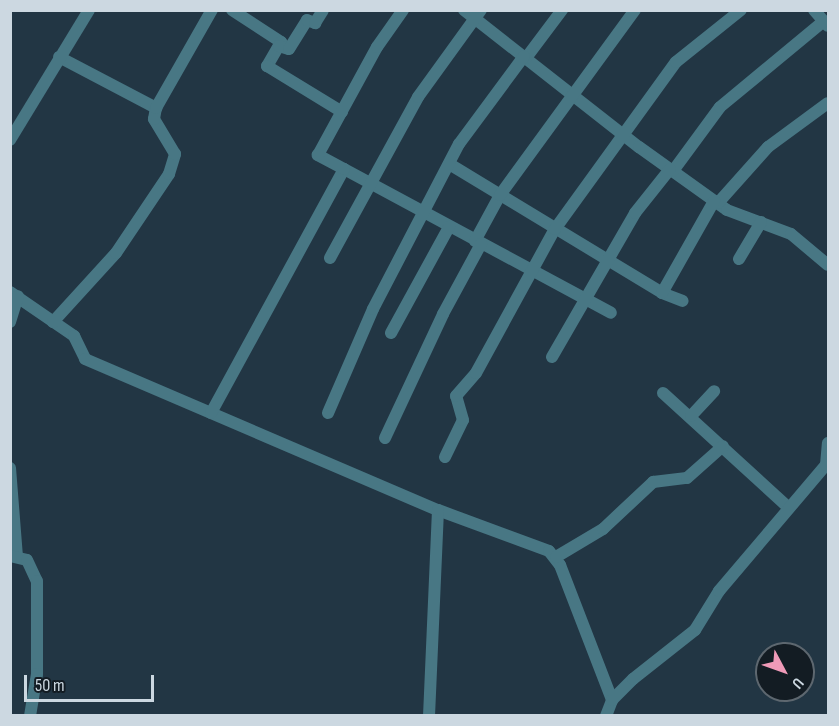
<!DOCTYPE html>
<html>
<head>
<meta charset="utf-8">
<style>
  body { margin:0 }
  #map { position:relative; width:839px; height:726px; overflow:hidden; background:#223644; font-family:"Sofia Sans Condensed",sans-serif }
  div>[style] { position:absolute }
  .street>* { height:12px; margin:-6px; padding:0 6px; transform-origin:6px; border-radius:6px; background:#487784 }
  span { translate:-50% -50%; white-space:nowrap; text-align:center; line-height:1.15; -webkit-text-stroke:6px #131c23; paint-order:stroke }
  .frame { position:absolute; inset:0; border:12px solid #ccd8e1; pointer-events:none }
  .north { position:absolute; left:755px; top:642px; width:60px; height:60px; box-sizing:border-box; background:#131c23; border:2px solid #5d676f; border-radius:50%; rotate:131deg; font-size:16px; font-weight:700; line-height:24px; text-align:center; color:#ccd8e1 }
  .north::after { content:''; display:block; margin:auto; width:21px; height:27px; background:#ef9ab8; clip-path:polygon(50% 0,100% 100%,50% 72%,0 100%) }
  .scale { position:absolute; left:24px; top:675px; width:130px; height:27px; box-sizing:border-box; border:3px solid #ccd8e1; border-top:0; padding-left:8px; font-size:18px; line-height:21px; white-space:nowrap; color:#ccd8e1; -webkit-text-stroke:4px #131c23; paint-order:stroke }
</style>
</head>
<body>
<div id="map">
  <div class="street">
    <i style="left:232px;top:10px;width:59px;rotate:33.1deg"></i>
    <i style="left:281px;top:42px;width:28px;rotate:120deg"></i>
    <i style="left:267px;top:66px;width:88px;rotate:31.5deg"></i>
    <i style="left:464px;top:10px;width:222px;rotate:38.1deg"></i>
    <i style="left:639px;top:147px;width:108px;rotate:35.6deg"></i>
    <i style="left:727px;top:210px;width:68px;rotate:20.6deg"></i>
    <i style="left:791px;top:234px;width:48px;rotate:40deg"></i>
    <i style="left:814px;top:10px;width:21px;rotate:49deg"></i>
    <i style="left:279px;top:46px;width:10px;rotate:17deg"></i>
    <i style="left:289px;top:49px;width:34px;rotate:-58deg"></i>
    <i style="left:307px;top:20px;width:9px;rotate:21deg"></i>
    <i style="left:315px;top:23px;width:15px;rotate:-58deg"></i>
    <i style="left:59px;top:57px;width:110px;rotate:27.7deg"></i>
    <i style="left:526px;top:58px;width:60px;rotate:-53.1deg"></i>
    <i style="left:10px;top:140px;width:152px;rotate:-58.7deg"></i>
    <i style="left:451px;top:165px;width:247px;rotate:31.2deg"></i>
    <i style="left:662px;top:293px;width:22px;rotate:21deg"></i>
    <i style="left:344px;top:169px;width:303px;rotate:28.3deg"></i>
    <i style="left:673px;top:171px;width:79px;rotate:-53.7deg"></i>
    <i style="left:720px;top:107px;width:135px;rotate:-39.6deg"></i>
    <i style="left:718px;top:203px;width:75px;rotate:-48.2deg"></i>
    <i style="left:768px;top:147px;width:74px;rotate:-36.3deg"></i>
    <i style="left:475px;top:241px;width:52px;rotate:-61.5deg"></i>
    <i style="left:500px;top:195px;width:229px;rotate:-53.9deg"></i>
    <i style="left:330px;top:258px;width:183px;rotate:-61.3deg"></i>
    <i style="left:418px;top:97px;width:107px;rotate:-54.1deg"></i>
    <i style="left:739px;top:259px;width:43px;rotate:-59.3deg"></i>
    <i style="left:10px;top:292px;width:78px;rotate:34.5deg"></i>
    <i style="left:74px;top:336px;width:25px;rotate:64deg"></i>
    <i style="left:85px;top:359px;width:384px;rotate:23.2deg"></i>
    <i style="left:438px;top:510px;width:118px;rotate:20.3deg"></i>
    <i style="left:549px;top:551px;width:18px;rotate:52deg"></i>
    <i style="left:560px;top:565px;width:145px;rotate:68.9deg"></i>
    <i style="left:662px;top:293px;width:106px;rotate:-60.5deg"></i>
    <i style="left:10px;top:322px;width:27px;rotate:-73deg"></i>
    <i style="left:53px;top:322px;width:93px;rotate:-47.6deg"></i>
    <i style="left:116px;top:253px;width:95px;rotate:-56.1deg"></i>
    <i style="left:169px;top:174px;width:21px;rotate:-73deg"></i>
    <i style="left:175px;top:154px;width:41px;rotate:-121deg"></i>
    <i style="left:154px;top:119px;width:11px;rotate:-80deg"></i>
    <i style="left:156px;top:108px;width:113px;rotate:-60.3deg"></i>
    <i style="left:391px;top:333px;width:121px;rotate:-61.3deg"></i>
    <i style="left:552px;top:357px;width:166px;rotate:-60deg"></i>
    <i style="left:635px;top:213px;width:56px;rotate:-51.5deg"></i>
    <i style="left:663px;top:393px;width:169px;rotate:42.4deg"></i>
    <i style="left:211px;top:413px;width:278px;rotate:-61.4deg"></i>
    <i style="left:344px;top:169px;width:30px;rotate:-152deg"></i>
    <i style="left:318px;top:155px;width:123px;rotate:-61.4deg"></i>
    <i style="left:377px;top:47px;width:45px;rotate:-54.9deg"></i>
    <i style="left:328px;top:413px;width:113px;rotate:-66.6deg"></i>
    <i style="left:373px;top:309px;width:186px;rotate:-62.5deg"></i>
    <i style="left:459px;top:144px;width:109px;rotate:-53.5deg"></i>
    <i style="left:691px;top:416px;width:34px;rotate:-47deg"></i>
    <i style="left:385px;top:438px;width:137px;rotate:-64.9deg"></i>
    <i style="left:443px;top:314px;width:80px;rotate:-61.5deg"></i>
    <i style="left:445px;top:457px;width:41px;rotate:-64.1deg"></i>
    <i style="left:463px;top:420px;width:25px;rotate:-106deg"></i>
    <i style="left:456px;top:396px;width:30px;rotate:-49deg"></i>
    <i style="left:476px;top:373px;width:164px;rotate:-61.3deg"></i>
    <i style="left:555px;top:229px;width:206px;rotate:-54.1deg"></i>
    <i style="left:676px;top:62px;width:83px;rotate:-38.7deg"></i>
    <i style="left:10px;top:468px;width:89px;rotate:85.5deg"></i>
    <i style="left:10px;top:556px;width:17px;rotate:13deg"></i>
    <i style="left:27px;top:560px;width:23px;rotate:65deg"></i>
    <i style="left:37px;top:581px;width:93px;rotate:90deg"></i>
    <i style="left:37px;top:674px;width:43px;rotate:99.5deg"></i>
    <i style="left:556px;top:557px;width:55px;rotate:-30.8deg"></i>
    <i style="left:603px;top:529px;width:69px;rotate:-43.2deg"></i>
    <i style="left:653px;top:482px;width:34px;rotate:-7deg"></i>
    <i style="left:687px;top:478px;width:48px;rotate:-41.6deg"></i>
    <i style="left:429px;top:716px;width:206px;rotate:-87.5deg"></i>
    <i style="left:606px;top:716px;width:17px;rotate:-69deg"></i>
    <i style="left:612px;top:700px;width:30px;rotate:-45deg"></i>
    <i style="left:633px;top:679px;width:79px;rotate:-38.3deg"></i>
    <i style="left:695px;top:630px;width:46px;rotate:-58.4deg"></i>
    <i style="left:719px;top:591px;width:165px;rotate:-49.7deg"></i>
    <i style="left:826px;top:465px;width:22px;rotate:-85deg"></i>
  </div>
  <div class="frame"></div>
  <div class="north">U</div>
  <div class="scale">50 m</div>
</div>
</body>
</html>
